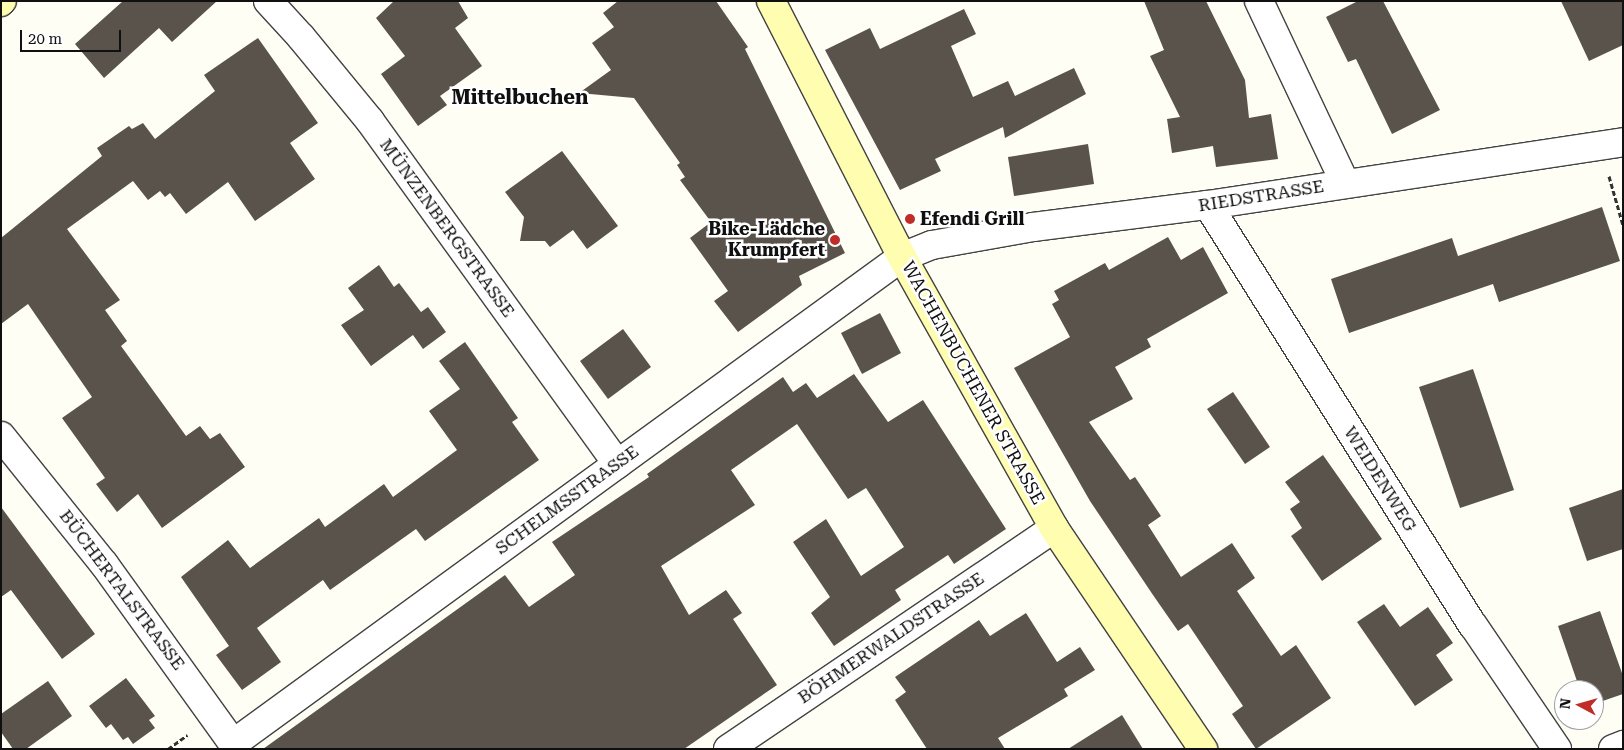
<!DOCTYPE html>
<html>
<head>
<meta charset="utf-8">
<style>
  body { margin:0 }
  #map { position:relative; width:1624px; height:750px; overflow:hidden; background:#fffef4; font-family:"Roboto Serif",serif }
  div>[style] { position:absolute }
  .building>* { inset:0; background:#59534c }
  .path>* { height:3px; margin-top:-1.5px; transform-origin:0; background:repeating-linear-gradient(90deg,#323232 0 5px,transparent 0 7.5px) }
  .roads { filter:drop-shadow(1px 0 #434343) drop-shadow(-1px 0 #434343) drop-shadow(0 1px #434343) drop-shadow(0 -1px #434343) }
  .street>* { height:28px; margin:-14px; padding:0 14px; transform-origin:14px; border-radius:14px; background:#fff }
  .secondary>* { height:28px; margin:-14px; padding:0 14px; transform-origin:14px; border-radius:14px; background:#fffdaf }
  .dots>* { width:14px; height:14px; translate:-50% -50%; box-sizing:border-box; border:2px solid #fff; border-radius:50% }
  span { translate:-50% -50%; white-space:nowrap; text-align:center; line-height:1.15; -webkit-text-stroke:5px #fff; paint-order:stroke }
  .street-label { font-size:18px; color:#101010 }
  .poi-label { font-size:18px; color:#101010; font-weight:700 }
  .left { translate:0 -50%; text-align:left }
  .right { translate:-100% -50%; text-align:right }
  .quarter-label { font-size:20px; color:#101010; font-weight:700 }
  .frame { position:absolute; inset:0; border:2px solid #101010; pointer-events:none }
  .north { position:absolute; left:1554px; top:680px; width:50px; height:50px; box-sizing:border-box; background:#fff; border:1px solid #9f9f9f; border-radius:50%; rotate:276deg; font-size:14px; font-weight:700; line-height:20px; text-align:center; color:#101010 }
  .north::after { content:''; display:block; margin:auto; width:18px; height:22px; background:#c22c26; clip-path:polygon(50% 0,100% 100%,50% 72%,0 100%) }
  .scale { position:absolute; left:20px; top:30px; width:101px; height:22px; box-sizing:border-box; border:2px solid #101010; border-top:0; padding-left:6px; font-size:15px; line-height:18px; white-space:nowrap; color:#101010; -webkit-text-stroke:4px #fff; paint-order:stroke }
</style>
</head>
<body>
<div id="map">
  <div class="building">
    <i style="clip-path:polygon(123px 1px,217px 1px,172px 42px,159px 28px,104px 78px,75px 44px)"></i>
    <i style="clip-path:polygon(394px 1px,458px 1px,468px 18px,455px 28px,482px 66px,440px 96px,447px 105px,418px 126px,381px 74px,405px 56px,376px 18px)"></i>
    <i style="clip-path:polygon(618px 1px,716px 1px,748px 47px,745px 49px,845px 253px,799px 276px,802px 285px,738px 332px,714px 301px,728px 291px,690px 238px,711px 222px,680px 180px,685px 177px,677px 165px,680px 163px,634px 98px,579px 93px,611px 70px,592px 43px,614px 27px,603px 13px)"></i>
    <i style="clip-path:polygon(1144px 1px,1206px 1px,1245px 80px,1249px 118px,1271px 114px,1278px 159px,1216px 167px,1213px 146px,1172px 153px,1167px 119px,1180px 117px,1150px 56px,1164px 50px)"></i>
    <i style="clip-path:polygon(1358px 1px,1383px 1px,1440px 110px,1392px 134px,1356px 59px,1348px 62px,1326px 17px)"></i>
    <i style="clip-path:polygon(1561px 1px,1623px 1px,1623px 45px,1589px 61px)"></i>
    <i style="clip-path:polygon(964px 9px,976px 34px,951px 46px,973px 97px,1008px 81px,1015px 96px,1074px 68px,1086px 94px,1005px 138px,1003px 127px,935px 159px,941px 171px,900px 190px,825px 50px,870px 28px,880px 49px)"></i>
    <i style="clip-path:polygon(258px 38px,318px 123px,290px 143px,315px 179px,255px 221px,228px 182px,186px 214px,170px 193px,165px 197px,160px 191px,148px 200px,133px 181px,67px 229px,120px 300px,105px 310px,127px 341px,121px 346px,186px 436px,200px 426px,210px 439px,220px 433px,245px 467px,162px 528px,138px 494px,117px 512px,96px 484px,105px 478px,62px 418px,92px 397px,28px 304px,1px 324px,1px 238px,102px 156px,97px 148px,129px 126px,132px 129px,143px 123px,155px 139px,215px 91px,204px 75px)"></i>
    <i style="clip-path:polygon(1088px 144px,1094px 184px,1014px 196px,1008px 157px)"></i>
    <i style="clip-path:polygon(562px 151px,618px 226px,587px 249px,573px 230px,550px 247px,545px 241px,520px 241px,524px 217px,505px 192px)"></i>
    <i style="clip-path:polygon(1602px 207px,1620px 261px,1499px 302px,1493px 284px,1349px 333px,1331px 279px,1452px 238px,1458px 256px)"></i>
    <i style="clip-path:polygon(1168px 237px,1181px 260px,1203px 247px,1228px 293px,1147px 339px,1151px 347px,1115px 367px,1133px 399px,1089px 422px,1130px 480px,1135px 477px,1161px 516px,1148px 525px,1181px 577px,1232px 543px,1255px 578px,1237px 591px,1281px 656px,1296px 645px,1331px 698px,1256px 749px,1232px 714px,1243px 706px,1188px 624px,1178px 631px,1153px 595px,1090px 501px,1014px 368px,1070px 337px,1052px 304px,1059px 300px,1054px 291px,1105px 263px,1109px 270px)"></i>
    <i style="clip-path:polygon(379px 265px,394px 287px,399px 283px,421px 312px,428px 307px,446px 332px,423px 349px,413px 335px,371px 366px,341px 325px,364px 310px,348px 288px)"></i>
    <i style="clip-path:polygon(880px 313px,901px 353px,862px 374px,841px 333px)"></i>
    <i style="clip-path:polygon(623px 329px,651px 367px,608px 399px,580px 361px)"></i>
    <i style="clip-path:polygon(465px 342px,518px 418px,512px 422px,539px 460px,425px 541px,416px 529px,330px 590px,323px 580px,257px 628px,281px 662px,242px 690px,216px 655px,229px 646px,181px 577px,228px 540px,250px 568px,319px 518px,325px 527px,384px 484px,393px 497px,457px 450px,429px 411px,460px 389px,439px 361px)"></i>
    <i style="clip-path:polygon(1473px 369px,1514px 490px,1460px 508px,1419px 387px)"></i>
    <i style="clip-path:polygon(854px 374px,888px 422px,923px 400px,1006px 529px,954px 564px,948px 555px,895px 590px,901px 600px,834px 646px,811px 613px,830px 597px,793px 542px,826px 519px,861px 576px,904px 547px,866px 488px,848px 499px,797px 424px,731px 470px,755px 505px,661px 566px,689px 615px,726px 590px,742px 613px,733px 619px,777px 685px,684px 749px,263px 749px,505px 575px,529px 607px,575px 575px,552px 542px,649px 477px,647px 474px,783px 377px,793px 392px,806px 383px,817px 398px)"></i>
    <i style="clip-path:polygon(1233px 392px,1270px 447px,1245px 464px,1207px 409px)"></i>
    <i style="clip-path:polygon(1323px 455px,1382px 539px,1322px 581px,1291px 536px,1302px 528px,1290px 509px,1300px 502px,1285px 482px)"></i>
    <i style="clip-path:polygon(1623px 489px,1623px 549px,1587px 561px,1569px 508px)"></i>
    <i style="clip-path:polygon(1px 507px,95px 634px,62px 659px,11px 590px,1px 597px)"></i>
    <i style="clip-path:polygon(1384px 604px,1400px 627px,1428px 607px,1453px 643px,1436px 655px,1453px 680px,1415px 706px,1357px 622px)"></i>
    <i style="clip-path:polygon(1600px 611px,1623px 676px,1623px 694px,1594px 704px,1594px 690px,1580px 690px,1558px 626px)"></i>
    <i style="clip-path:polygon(1026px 613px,1057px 662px,1080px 647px,1095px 670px,1064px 689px,1068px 696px,998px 738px,1005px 749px,927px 749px,895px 700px,906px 692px,895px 677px,979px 620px,990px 636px)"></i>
    <i style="clip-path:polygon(126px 678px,155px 716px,149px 720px,155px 728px,133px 744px,128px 737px,123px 740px,111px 724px,106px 728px,89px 706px)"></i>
    <i style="clip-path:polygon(48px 681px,72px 716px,26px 749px,13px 749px,1px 732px,1px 714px)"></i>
    <i style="clip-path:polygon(1122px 715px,1143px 749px,1068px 749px)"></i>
  </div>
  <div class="path">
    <i style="left:1609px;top:176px;width:51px;rotate:74.1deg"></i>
    <i style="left:168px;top:749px;width:24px;rotate:-36deg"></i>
  </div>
  <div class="roads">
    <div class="street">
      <i style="left:268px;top:1px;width:49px;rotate:47.5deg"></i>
      <i style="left:301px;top:37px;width:109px;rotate:50.6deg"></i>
      <i style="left:370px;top:121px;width:423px;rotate:54.2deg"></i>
      <i style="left:1259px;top:1px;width:201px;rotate:64.7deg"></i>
      <i style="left:1208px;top:205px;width:497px;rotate:57.8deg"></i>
      <i style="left:1473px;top:625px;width:150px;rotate:55.9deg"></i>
      <i style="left:1px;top:436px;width:164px;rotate:51.2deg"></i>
      <i style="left:104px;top:564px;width:228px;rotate:54.3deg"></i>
      <i style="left:234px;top:743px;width:826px;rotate:-36.04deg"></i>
      <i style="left:902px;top:257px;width:32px;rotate:-22deg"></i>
      <i style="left:932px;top:245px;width:103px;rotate:-10.1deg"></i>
      <i style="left:1033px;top:227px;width:176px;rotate:-7.2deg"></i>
      <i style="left:1208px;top:205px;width:420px;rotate:-8.6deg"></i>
      <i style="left:728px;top:749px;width:394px;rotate:-34.1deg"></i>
      <i style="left:1613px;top:749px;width:11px;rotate:-22deg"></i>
    </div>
    <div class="secondary">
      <i style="left:771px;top:1px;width:288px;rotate:62.9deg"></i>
      <i style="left:902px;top:257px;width:311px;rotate:60.7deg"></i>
      <i style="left:1054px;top:528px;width:267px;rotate:56deg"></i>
      <i style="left:1px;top:2px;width:1px;rotate:-45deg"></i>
    </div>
  </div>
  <div class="dots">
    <i style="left:910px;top:219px;background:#c22c26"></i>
    <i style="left:835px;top:240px;background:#c22c26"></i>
  </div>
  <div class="street-label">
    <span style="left:1261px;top:196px;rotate:-9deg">RIEDSTRASSE</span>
    <span style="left:447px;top:228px;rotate:54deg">MÜNZENBERGSTRASSE</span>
    <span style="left:973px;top:383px;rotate:61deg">WACHENBUCHENER STRASSE</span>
    <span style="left:1380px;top:479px;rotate:58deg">WEIDENWEG</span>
    <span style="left:567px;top:500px;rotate:-36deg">SCHELMSSTRASSE</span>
    <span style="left:122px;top:590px;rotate:53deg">BÜCHERTALSTRASSE</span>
    <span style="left:891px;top:638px;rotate:-34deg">BÖHMERWALDSTRASSE</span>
  </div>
  <div class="poi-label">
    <span class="left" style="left:920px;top:219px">Efendi Grill</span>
    <span class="right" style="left:825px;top:240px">Bike-Lädche<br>Krumpfert</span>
  </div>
  <div class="quarter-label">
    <span style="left:520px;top:97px">Mittelbuchen</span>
  </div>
  <div class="frame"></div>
  <div class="north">N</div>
  <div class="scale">20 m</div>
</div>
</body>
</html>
